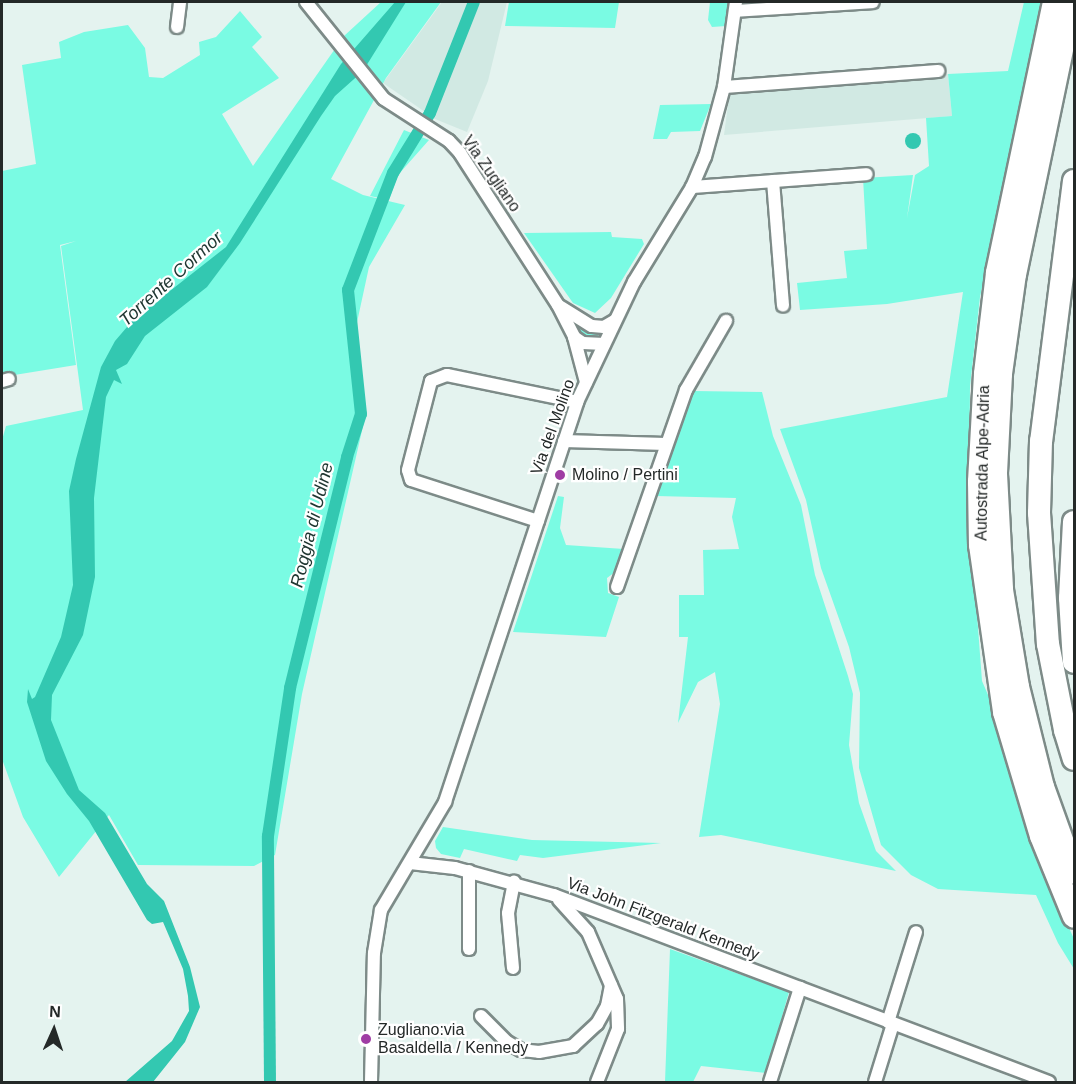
<!DOCTYPE html>
<html>
<head>
<meta charset="utf-8">
<style>
  body { margin:0 }
  #map { position:relative; width:1076px; height:1084px; overflow:hidden; background:#e4f3ef; font-family:Helvetica,sans-serif }
  div>[style] { position:absolute }
  .built>* { inset:0; background:#d1e9e3 }
  .green>* { inset:0; background:#7afbe3 }
  .water>* { inset:0; background:#33c8b1 }
  .round { border-radius:50% }
  .canal>* { height:12px; margin:-6px; padding:0 6px; transform-origin:6px; border-radius:6px; background:#33c8b1 }
  .roads { filter:drop-shadow(2px 0 #7d8b88) drop-shadow(-2px 0 #7d8b88) drop-shadow(0 2px #7d8b88) drop-shadow(0 -2px #7d8b88) }
  .minor>* { height:12px; margin:-6px; padding:0 6px; transform-origin:6px; border-radius:6px; background:#fff }
  .motorway>* { height:22px; margin:-11px; padding:0 11px; transform-origin:11px; border-radius:11px; background:#fff }
  .dots>* { width:16px; height:16px; translate:-50% -50%; box-sizing:border-box; border:3px solid #fff; border-radius:50% }
  span { translate:-50% -50%; white-space:nowrap; text-align:center; line-height:1.15; -webkit-text-stroke:4.5px #fff; paint-order:stroke }
  .street-label { font-size:16px; color:#242928 }
  .poi-label { font-size:16px; color:#242928 }
  .left { translate:0 -50%; text-align:left }
  .water-label { font-size:18px; color:#203732; font-style:italic }
  .frame { position:absolute; inset:0; border:3px solid #242928; pointer-events:none }
  .north { position:absolute; left:24px; top:1000px; width:60px; height:60px; -webkit-text-stroke:4px #fff; paint-order:stroke; rotate:3deg; font-size:16px; font-weight:700; line-height:24px; text-align:center; color:#242928 }
  .north::after { content:''; display:block; margin:auto; width:21px; height:27px; background:#242928; clip-path:polygon(50% 0,100% 100%,50% 72%,0 100%) }
</style>
</head>
<body>
<div id="map">
  <div class="built">
    <i style="clip-path:polygon(442px 2px,473px 2px,428px 114px,383px 83px)"></i>
    <i style="clip-path:polygon(477px 2px,507px 2px,488px 81px,467px 132px,430px 117px)"></i>
    <i style="clip-path:polygon(948px 74px,952px 116px,724px 135px,730px 90px)"></i>
  </div>
  <div class="green">
    <i style="clip-path:polygon(381px 2px,441px 2px,386px 78px,331px 179px,363px 195px,405px 205px,369px 267px,356px 327px,366px 413px,302px 694px,275px 855px,254px 866px,138px 865px,109px 815px,59px 877px,23px 817px,2px 759px,2px 440px,6px 426px,83px 410px,61px 246px,76px 241px,60px 245px,76px 365px,2px 377px,2px 171px,36px 164px,22px 65px,61px 58px,59px 42px,84px 32px,128px 25px,145px 48px,149px 77px,163px 78px,200px 55px,199px 42px,216px 37px,240px 11px,262px 37px,252px 47px,279px 78px,222px 114px,253px 166px,344px 36px)"></i>
    <i style="clip-path:polygon(509px 2px,619px 2px,615px 28px,505px 26px)"></i>
    <i style="clip-path:polygon(710px 2px,729px 2px,726px 26px,712px 27px,708px 20px)"></i>
    <i style="clip-path:polygon(1024px 2px,1042px 2px,980px 297px,970px 386px,969px 507px,982px 681px,995px 711px,1050px 885px,1074px 939px,1074px 969px,1058px 943px,1036px 895px,938px 889px,911px 875px,881px 845px,859px 768px,860px 693px,849px 647px,821px 568px,806px 500px,780px 429px,947px 397px,963px 292px,887px 304px,800px 310px,797px 283px,847px 278px,844px 251px,867px 249px,863px 178px,913px 175px,907px 218px,915px 175px,929px 166px,926px 118px,952px 116px,948px 74px,1008px 71px)"></i>
    <i style="clip-path:polygon(711px 104px,700px 131px,671px 132px,667px 139px,653px 139px,660px 105px)"></i>
    <i style="clip-path:polygon(404px 130px,429px 140px,398px 175px,389px 200px,370px 196px)"></i>
    <i style="clip-path:polygon(611px 232px,612px 237px,642px 239px,644px 244px,611px 298px,595px 313px,573px 303px,524px 233px)"></i>
    <i style="clip-path:polygon(567px 317px,597px 332px,599px 337px,588px 339px,578px 333px)"></i>
    <i style="clip-path:polygon(694px 391px,762px 392px,773px 436px,801px 505px,815px 575px,848px 676px,853px 694px,849px 745px,859px 803px,876px 851px,896px 871px,721px 835px,699px 837px,720px 704px,715px 672px,698px 682px,678px 723px,688px 637px,679px 637px,679px 595px,704px 595px,703px 550px,739px 549px,732px 517px,736px 498px,656px 496px)"></i>
    <i style="clip-path:polygon(558px 496px,564px 497px,560px 528px,566px 545px,624px 549px,619px 569px,607px 578px,608px 593px,619px 597px,606px 637px,513px 632px)"></i>
    <i style="clip-path:polygon(443px 827px,532px 840px,661px 843px,543px 858px,520px 855px,517px 861px,464px 849px,460px 858px,441px 854px,436px 848px,435px 841px)"></i>
    <i style="clip-path:polygon(670px 949px,789px 992px,766px 1073px,701px 1066px,693px 1082px,665px 1082px)"></i>
  </div>
  <div class="water">
    <i style="clip-path:polygon(395px 2px,406px 2px,363px 71px,335px 96px,321px 116px,240px 243px,207px 287px,145px 336px,127px 364px,116px 370px,122px 384px,114px 380px,106px 397px,94px 498px,95px 577px,83px 635px,52px 695px,51px 720px,79px 790px,105px 813px,147px 884px,164px 901px,190px 967px,200px 1007px,185px 1042px,153px 1082px,125px 1082px,172px 1041px,189px 1011px,188px 996px,183px 969px,163px 922px,152px 924px,147px 920px,89px 821px,67px 794px,46px 761px,27px 702px,28px 689px,32px 699px,35px 697px,61px 637px,73px 585px,69px 491px,76px 459px,101px 367px,115px 341px,133px 320px,226px 247px,341px 64px)"></i>
    <i class="round" style="left:905px;top:133px;width:16px;height:16px"></i>
  </div>
  <div class="canal">
    <i style="left:270px;top:1082px;width:246px;rotate:-90.5deg"></i>
    <i style="left:268px;top:836px;width:150px;rotate:-81.5deg"></i>
    <i style="left:290px;top:688px;width:238px;rotate:-76.1deg"></i>
    <i style="left:347px;top:457px;width:45px;rotate:-72deg"></i>
    <i style="left:361px;top:414px;width:125px;rotate:-96deg"></i>
    <i style="left:348px;top:290px;width:125px;rotate:-69deg"></i>
    <i style="left:393px;top:173px;width:70px;rotate:-58.3deg"></i>
    <i style="left:430px;top:113px;width:119px;rotate:-68.4deg"></i>
  </div>
  <div class="roads">
    <div class="minor">
      <i style="left:306px;top:2px;width:124px;rotate:51.2deg"></i>
      <i style="left:384px;top:99px;width:77px;rotate:32.9deg"></i>
      <i style="left:449px;top:141px;width:16px;rotate:47deg"></i>
      <i style="left:460px;top:153px;width:181px;rotate:57.2deg"></i>
      <i style="left:558px;top:305px;width:36px;rotate:63deg"></i>
      <i style="left:574px;top:337px;width:11px;rotate:34deg"></i>
      <i style="left:583px;top:343px;width:21px;rotate:3deg"></i>
      <i style="left:735px;top:11px;width:138px;rotate:-3.7deg"></i>
      <i style="left:177px;top:27px;width:25px;rotate:-83deg"></i>
      <i style="left:724px;top:87px;width:215px;rotate:-4.3deg"></i>
      <i style="left:773px;top:181px;width:125px;rotate:85.4deg"></i>
      <i style="left:692px;top:187px;width:175px;rotate:-4.2deg"></i>
      <i style="left:561px;top:307px;width:36px;rotate:32deg"></i>
      <i style="left:592px;top:326px;width:12px;rotate:5deg"></i>
      <i style="left:604px;top:327px;width:12px;rotate:-31deg"></i>
      <i style="left:574px;top:337px;width:47px;rotate:75.1deg"></i>
      <i style="left:2px;top:381px;width:7px;rotate:-16deg"></i>
      <i style="left:564px;top:441px;width:102px;rotate:1.7deg"></i>
      <i style="left:538px;top:521px;width:133px;rotate:-162.1deg"></i>
      <i style="left:411px;top:480px;width:10px;rotate:-107deg"></i>
      <i style="left:408px;top:470px;width:92px;rotate:-75.5deg"></i>
      <i style="left:431px;top:381px;width:17px;rotate:-21deg"></i>
      <i style="left:447px;top:375px;width:133px;rotate:11.7deg"></i>
      <i style="left:617px;top:587px;width:209px;rotate:-70.7deg"></i>
      <i style="left:686px;top:390px;width:80px;rotate:-59.9deg"></i>
      <i style="left:410px;top:863px;width:45px;rotate:6.3deg"></i>
      <i style="left:455px;top:868px;width:103px;rotate:15.3deg"></i>
      <i style="left:554px;top:895px;width:529px;rotate:20.7deg"></i>
      <i style="left:559px;top:900px;width:43px;rotate:47.8deg"></i>
      <i style="left:588px;top:932px;width:73px;rotate:66.6deg"></i>
      <i style="left:617px;top:999px;width:30px;rotate:88deg"></i>
      <i style="left:618px;top:1029px;width:57px;rotate:111.6deg"></i>
      <i style="left:469px;top:949px;width:78px;rotate:-90deg"></i>
      <i style="left:513px;top:968px;width:55px;rotate:-95.2deg"></i>
      <i style="left:508px;top:913px;width:32px;rotate:-79deg"></i>
      <i style="left:481px;top:1016px;width:37px;rotate:45deg"></i>
      <i style="left:507px;top:1042px;width:16px;rotate:30deg"></i>
      <i style="left:521px;top:1050px;width:18px;rotate:6deg"></i>
      <i style="left:539px;top:1052px;width:35px;rotate:-10deg"></i>
      <i style="left:573px;top:1046px;width:33px;rotate:-43deg"></i>
      <i style="left:597px;top:1024px;width:21px;rotate:-61deg"></i>
      <i style="left:607px;top:1006px;width:21px;rotate:-79deg"></i>
      <i style="left:888px;top:1022px;width:94px;rotate:-72.7deg"></i>
      <i style="left:371px;top:1082px;width:129px;rotate:-88.7deg"></i>
      <i style="left:374px;top:953px;width:44px;rotate:-80.8deg"></i>
      <i style="left:381px;top:910px;width:126px;rotate:-59.3deg"></i>
      <i style="left:445px;top:802px;width:421px;rotate:-71.7deg"></i>
      <i style="left:577px;top:402px;width:133px;rotate:-64.6deg"></i>
      <i style="left:634px;top:282px;width:111px;rotate:-58.6deg"></i>
      <i style="left:692px;top:187px;width:33px;rotate:-67deg"></i>
      <i style="left:705px;top:157px;width:73px;rotate:-74.8deg"></i>
      <i style="left:724px;top:87px;width:86px;rotate:-82deg"></i>
      <i style="left:770px;top:1082px;width:99px;rotate:-72.3deg"></i>
      <i style="left:875px;top:1082px;width:61px;rotate:-72.8deg"></i>
    </div>
    <div class="motorway">
      <i style="left:1054px;top:2px;width:277px;rotate:101.9deg"></i>
      <i style="left:997px;top:273px;width:102px;rotate:96.8deg"></i>
      <i style="left:985px;top:374px;width:108px;rotate:93.2deg"></i>
      <i style="left:979px;top:482px;width:63px;rotate:89.1deg"></i>
      <i style="left:980px;top:545px;width:169px;rotate:81.8deg"></i>
      <i style="left:1004px;top:712px;width:129px;rotate:73.4deg"></i>
      <i style="left:1041px;top:836px;width:87px;rotate:67.8deg"></i>
      <i style="left:1072px;top:2px;width:278px;rotate:101.8deg"></i>
      <i style="left:1015px;top:274px;width:101px;rotate:98deg"></i>
      <i style="left:1001px;top:374px;width:100px;rotate:92.9deg"></i>
      <i style="left:996px;top:474px;width:116px;rotate:87deg"></i>
      <i style="left:1002px;top:590px;width:98px;rotate:80.6deg"></i>
      <i style="left:1018px;top:687px;width:103px;rotate:76deg"></i>
      <i style="left:1043px;top:787px;width:91px;rotate:70.2deg"></i>
      <i style="left:1074px;top:181px;width:262px;rotate:97.2deg"></i>
      <i style="left:1041px;top:441px;width:72px;rotate:91.6deg"></i>
      <i style="left:1039px;top:513px;width:131px;rotate:86.1deg"></i>
      <i style="left:1048px;top:644px;width:88px;rotate:78.8deg"></i>
      <i style="left:1065px;top:730px;width:30px;rotate:73deg"></i>
      <i style="left:1074px;top:522px;width:76px;rotate:93deg"></i>
      <i style="left:1070px;top:598px;width:64px;rotate:86.4deg"></i>
    </div>
  </div>
  <div class="dots">
    <i style="left:560px;top:475px;background:#9f3da4"></i>
    <i style="left:366px;top:1039px;background:#9f3da4"></i>
  </div>
  <div class="street-label">
    <span style="left:491px;top:174px;rotate:55deg">Via Zugliano</span>
    <span style="left:553px;top:427px;rotate:-70deg">Via del Molino</span>
    <span style="left:983px;top:463px;rotate:-89deg">Autostrada Alpe-Adria</span>
    <span style="left:663px;top:919px;rotate:21deg">Via John Fitzgerald Kennedy</span>
  </div>
  <div class="poi-label">
    <span class="left" style="left:572px;top:475px">Molino / Pertini</span>
    <span class="left" style="left:378px;top:1039px">Zugliano:via<br>Basaldella / Kennedy</span>
  </div>
  <div class="water-label">
    <span style="left:171px;top:279px;rotate:-42deg">Torrente Cormor</span>
    <span style="left:312px;top:525px;rotate:-76deg">Roggia di Udine</span>
  </div>
  <div class="frame"></div>
  <div class="north">N</div>
</div>
</body>
</html>
